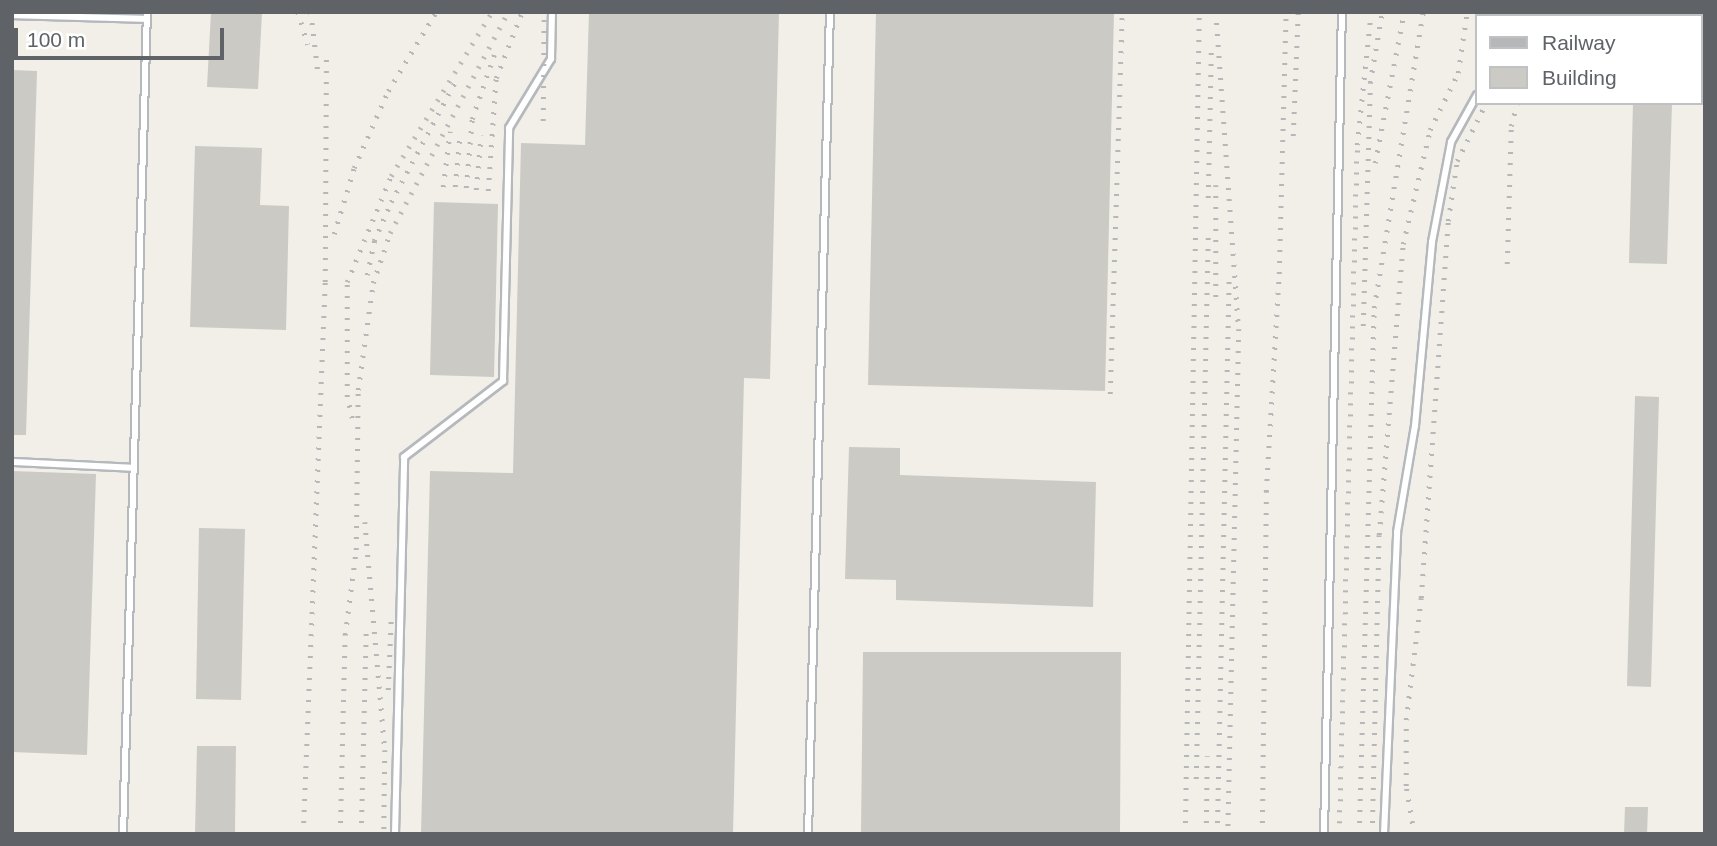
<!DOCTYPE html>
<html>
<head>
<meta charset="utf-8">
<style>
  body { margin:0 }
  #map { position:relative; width:1717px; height:846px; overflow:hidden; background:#f1efe8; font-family:Helvetica,sans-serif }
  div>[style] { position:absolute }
  .building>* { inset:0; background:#cccac5 }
  .roads { filter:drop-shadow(2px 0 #b5b8bc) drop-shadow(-2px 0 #b5b8bc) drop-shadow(0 2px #b5b8bc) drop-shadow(0 -2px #b5b8bc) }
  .service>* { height:6px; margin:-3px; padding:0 3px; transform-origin:3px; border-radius:3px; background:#fff }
  .rail>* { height:4.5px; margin-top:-2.25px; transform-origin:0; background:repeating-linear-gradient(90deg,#b6b7b8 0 2px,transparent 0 11px) }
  span { translate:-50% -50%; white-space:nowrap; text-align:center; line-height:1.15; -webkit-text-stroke:5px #fff; paint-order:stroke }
  .frame { position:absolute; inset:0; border:14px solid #5f6368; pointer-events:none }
  .legend { position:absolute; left:1475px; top:14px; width:228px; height:91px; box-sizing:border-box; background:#fff; border:2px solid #bfc1c3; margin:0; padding:9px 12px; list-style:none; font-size:21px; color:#5f6368 }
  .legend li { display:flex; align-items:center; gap:14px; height:35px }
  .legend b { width:35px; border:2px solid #bfc1c3 }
  .scale { position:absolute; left:14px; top:28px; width:210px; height:32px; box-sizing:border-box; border:4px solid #5f6368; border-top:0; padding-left:9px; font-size:21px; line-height:24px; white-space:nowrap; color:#5f6368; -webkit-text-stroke:5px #fff; paint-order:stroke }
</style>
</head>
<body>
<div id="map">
  <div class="building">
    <i style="clip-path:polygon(211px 12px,262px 12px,258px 89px,207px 87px)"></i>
    <i style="clip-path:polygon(589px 12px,779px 12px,770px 379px,744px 378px,733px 834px,421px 834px,430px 471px,513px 473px,521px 143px,585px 145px)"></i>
    <i style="clip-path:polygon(876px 12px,1114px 12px,1105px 391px,868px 385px)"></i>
    <i style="clip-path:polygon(12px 70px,37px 71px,26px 435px,12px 435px)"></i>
    <i style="clip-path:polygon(1633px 103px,1672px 103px,1667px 264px,1629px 263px)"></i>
    <i style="clip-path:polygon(195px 146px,262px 148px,260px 205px,289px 206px,286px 330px,190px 327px)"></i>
    <i style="clip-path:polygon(434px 202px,498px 204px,494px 377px,430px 375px)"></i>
    <i style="clip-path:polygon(1635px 396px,1659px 397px,1651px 687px,1627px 686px)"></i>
    <i style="clip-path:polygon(849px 447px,900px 448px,900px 475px,1096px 482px,1093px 607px,896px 600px,896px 580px,845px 579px)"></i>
    <i style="clip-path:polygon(12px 471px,96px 474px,87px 755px,12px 752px)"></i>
    <i style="clip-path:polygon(199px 528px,245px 529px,241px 700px,196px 699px)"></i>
    <i style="clip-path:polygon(863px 652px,1121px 652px,1120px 834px,861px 834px)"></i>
    <i style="clip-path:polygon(197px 746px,236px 746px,235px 834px,195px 834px)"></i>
    <i style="clip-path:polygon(1625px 807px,1648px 807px,1647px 834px,1624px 834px)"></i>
  </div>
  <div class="roads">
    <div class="service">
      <i style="left:12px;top:15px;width:135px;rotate:1.7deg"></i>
      <i style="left:1535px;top:16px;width:5px;rotate:-53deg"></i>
      <i style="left:12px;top:462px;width:122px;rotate:2.8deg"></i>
      <i style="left:123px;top:834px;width:822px;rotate:-88.33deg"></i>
      <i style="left:395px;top:834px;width:377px;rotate:-88.6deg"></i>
      <i style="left:404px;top:457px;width:125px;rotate:-37.5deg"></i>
      <i style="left:503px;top:381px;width:253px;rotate:-88.6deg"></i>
      <i style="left:509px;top:128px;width:81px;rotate:-58.7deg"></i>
      <i style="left:551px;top:59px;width:47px;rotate:-88.8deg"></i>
      <i style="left:808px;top:834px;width:822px;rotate:-88.47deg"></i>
      <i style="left:1324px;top:834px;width:822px;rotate:-88.75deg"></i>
      <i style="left:1384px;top:834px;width:302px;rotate:-87.5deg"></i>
      <i style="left:1397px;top:532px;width:108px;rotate:-80.4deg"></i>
      <i style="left:1415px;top:426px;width:185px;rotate:-84.7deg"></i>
      <i style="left:1432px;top:242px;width:102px;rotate:-79.2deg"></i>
      <i style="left:1451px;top:142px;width:54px;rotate:-61deg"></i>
    </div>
  </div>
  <div class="rail">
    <i style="left:298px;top:12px;width:34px;rotate:73deg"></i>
    <i style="left:311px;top:12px;width:60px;rotate:83.3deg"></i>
    <i style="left:1216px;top:12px;width:318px;rotate:85.9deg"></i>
    <i style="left:1239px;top:329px;width:505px;rotate:91.25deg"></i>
    <i style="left:1556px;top:16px;width:5px;rotate:-53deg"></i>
    <i style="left:1573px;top:16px;width:4px;rotate:-63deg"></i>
    <i style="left:543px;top:121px;width:109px;rotate:-89.5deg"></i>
    <i style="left:1293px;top:136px;width:124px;rotate:-87.7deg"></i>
    <i style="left:1375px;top:163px;width:154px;rotate:-79.1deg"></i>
    <i style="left:1216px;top:185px;width:119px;rotate:90deg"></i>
    <i style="left:443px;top:187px;width:56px;rotate:-82.9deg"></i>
    <i style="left:455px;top:187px;width:54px;rotate:-84.7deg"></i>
    <i style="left:466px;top:188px;width:69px;rotate:-85deg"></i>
    <i style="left:472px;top:119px;width:68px;rotate:-71deg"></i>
    <i style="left:476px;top:190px;width:55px;rotate:-84.8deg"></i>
    <i style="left:488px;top:191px;width:113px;rotate:-86deg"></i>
    <i style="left:496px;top:78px;width:71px;rotate:-68.5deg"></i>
    <i style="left:1208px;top:198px;width:147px;rotate:-88.8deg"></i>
    <i style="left:334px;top:234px;width:69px;rotate:-73.1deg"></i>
    <i style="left:354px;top:168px;width:84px;rotate:-66.2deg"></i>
    <i style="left:388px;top:91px;width:92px;rotate:-58.7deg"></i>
    <i style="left:1507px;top:264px;width:138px;rotate:-88.3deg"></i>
    <i style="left:1511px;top:126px;width:24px;rotate:-75deg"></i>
    <i style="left:367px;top:275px;width:35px;rotate:-78deg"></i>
    <i style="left:374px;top:241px;width:43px;rotate:-66.4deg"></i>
    <i style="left:391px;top:202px;width:136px;rotate:-61.9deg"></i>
    <i style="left:1363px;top:326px;width:243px;rotate:-88.3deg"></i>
    <i style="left:1370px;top:83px;width:72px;rotate:-80.4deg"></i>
    <i style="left:1110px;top:394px;width:382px;rotate:-88.2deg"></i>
    <i style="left:352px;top:418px;width:22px;rotate:-103deg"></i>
    <i style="left:347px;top:397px;width:115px;rotate:-90deg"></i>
    <i style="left:347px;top:282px;width:115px;rotate:-67.5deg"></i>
    <i style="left:391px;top:176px;width:193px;rotate:-58.4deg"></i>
    <i style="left:365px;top:522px;width:229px;rotate:85deg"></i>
    <i style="left:385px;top:750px;width:84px;rotate:90.7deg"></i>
    <i style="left:388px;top:690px;width:71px;rotate:-87.6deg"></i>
    <i style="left:1196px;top:779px;width:543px;rotate:-88.73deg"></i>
    <i style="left:303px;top:834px;width:552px;rotate:-87.72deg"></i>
    <i style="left:325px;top:282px;width:227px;rotate:-89.7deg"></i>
    <i style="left:340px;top:834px;width:199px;rotate:-88.6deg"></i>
    <i style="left:345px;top:635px;width:86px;rotate:-82.6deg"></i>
    <i style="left:356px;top:550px;width:160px;rotate:-89.3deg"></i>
    <i style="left:358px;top:390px;width:108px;rotate:-82deg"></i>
    <i style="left:373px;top:283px;width:53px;rotate:-71.2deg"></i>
    <i style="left:390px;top:233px;width:251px;rotate:-61.9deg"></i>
    <i style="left:361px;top:834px;width:204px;rotate:-88.6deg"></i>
    <i style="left:1185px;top:834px;width:822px;rotate:-89.02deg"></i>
    <i style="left:1206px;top:834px;width:78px;rotate:-89.3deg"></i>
    <i style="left:1217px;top:834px;width:558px;rotate:-88.77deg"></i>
    <i style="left:1262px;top:834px;width:342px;rotate:-89.3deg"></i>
    <i style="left:1266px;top:492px;width:218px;rotate:-86.6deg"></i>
    <i style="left:1279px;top:274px;width:262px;rotate:-88.5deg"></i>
    <i style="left:1339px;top:834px;width:689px;rotate:-88.5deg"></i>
    <i style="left:1357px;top:145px;width:134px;rotate:-84deg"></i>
    <i style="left:1359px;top:834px;width:526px;rotate:-88.37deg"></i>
    <i style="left:1374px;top:308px;width:300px;rotate:-80.6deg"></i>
    <i style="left:1372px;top:834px;width:299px;rotate:-88.7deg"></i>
    <i style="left:1379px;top:535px;width:292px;rotate:-85.3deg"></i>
    <i style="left:1403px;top:244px;width:117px;rotate:-76.7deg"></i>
    <i style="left:1430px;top:130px;width:64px;rotate:-63.8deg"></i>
    <i style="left:1458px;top:73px;width:62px;rotate:-81.6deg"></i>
    <i style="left:1414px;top:834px;width:49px;rotate:-99.5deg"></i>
    <i style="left:1406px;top:786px;width:66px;rotate:-90deg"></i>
    <i style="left:1406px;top:720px;width:123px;rotate:-83deg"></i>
    <i style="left:1421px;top:598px;width:378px;rotate:-85.9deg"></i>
    <i style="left:1448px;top:221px;width:61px;rotate:-81.5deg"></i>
    <i style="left:1457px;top:161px;width:65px;rotate:-63.4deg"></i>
  </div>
  <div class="frame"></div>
  <ul class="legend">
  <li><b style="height:9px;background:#b6b7b8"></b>Railway</li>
  <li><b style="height:19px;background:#cccac5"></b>Building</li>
  </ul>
  <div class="scale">100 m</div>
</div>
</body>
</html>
